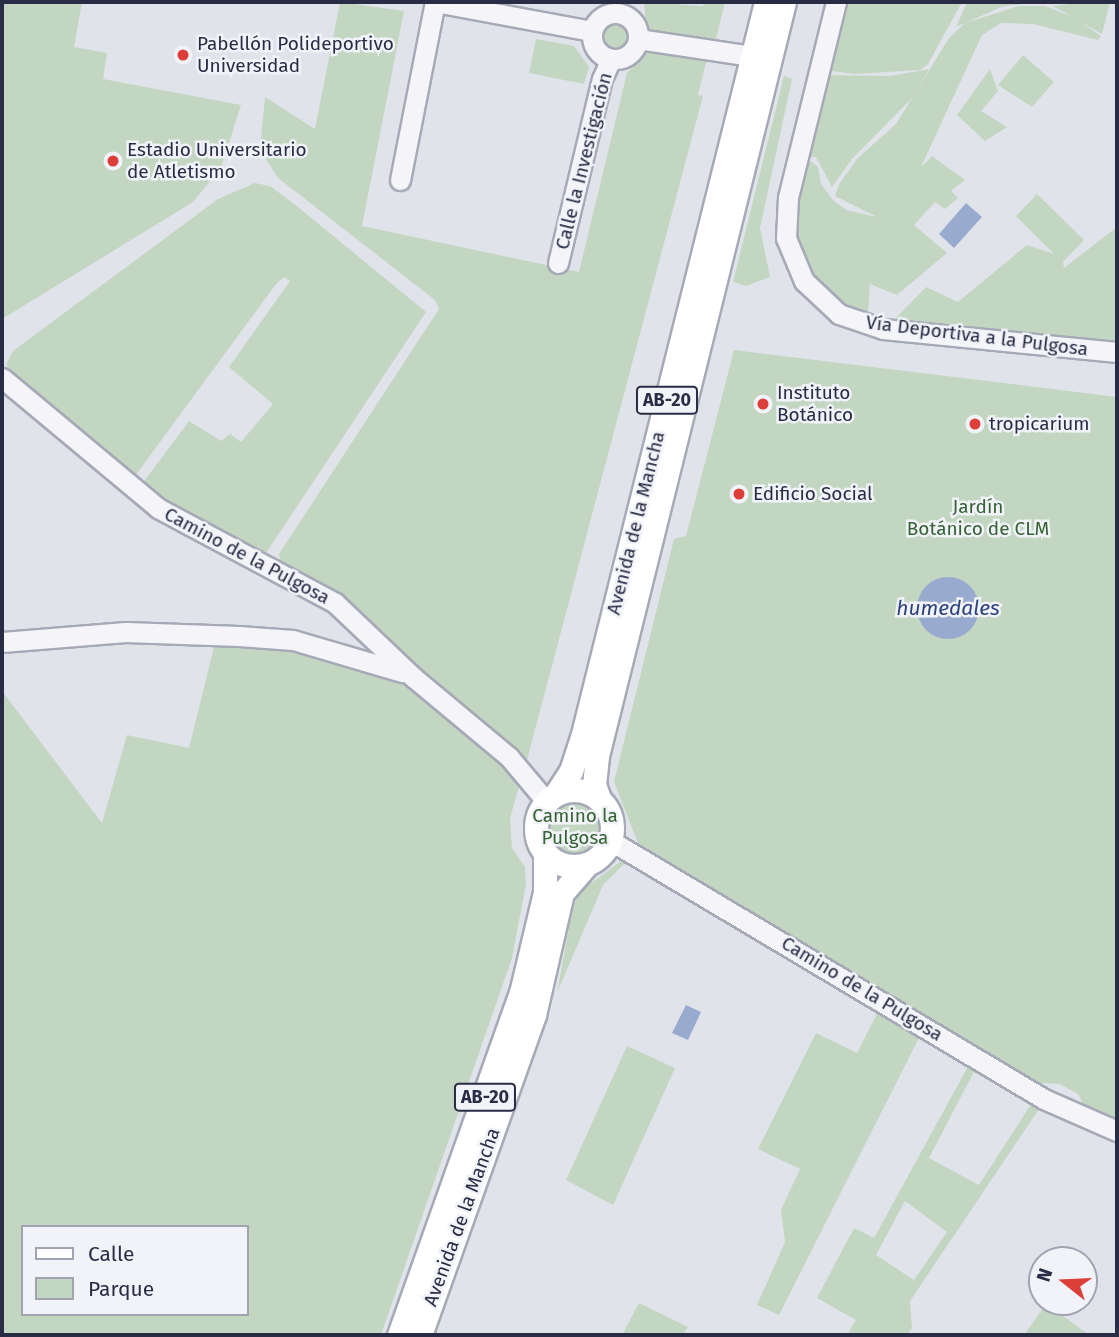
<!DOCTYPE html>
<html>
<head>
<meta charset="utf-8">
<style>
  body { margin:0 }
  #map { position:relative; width:1119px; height:1337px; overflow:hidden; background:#e1e3eb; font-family:"Fira Sans",sans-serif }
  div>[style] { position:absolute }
  .green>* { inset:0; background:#c3d6c1 }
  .round { border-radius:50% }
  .water>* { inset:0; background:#99aacf }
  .roads { filter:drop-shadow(2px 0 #a6a9b6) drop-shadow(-2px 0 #a6a9b6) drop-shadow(0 2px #a6a9b6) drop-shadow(0 -2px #a6a9b6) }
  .minor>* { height:19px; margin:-9.5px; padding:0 9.5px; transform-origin:9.5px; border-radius:9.5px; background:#f5f5f9 }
  .minor>.ring { margin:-9.5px; padding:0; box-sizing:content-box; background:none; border:19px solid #f5f5f9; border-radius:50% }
  .major>* { height:23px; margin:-11.5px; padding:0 11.5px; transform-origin:11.5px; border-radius:11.5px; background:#fff }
  .major>.ring { margin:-11.5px; padding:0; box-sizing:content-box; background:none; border:23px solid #fff; border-radius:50% }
  .dots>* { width:19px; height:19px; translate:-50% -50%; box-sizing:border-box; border:4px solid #f1f3f8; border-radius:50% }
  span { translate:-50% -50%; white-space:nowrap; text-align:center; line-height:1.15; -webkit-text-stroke:5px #f1f3f8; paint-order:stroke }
  .shield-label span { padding:2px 5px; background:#f1f3f8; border:2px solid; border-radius:5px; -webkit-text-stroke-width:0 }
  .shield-label { font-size:18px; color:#282d45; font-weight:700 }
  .poi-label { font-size:19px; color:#282d45 }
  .left { translate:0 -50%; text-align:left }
  .street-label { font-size:19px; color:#282d45 }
  .park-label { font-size:19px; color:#346233 }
  .water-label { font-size:21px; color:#2d437d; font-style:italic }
  .frame { position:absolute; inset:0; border:4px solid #282d45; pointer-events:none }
  .legend { position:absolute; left:21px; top:1225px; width:228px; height:91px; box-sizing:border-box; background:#f1f3f8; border:2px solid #a1a4b0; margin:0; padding:9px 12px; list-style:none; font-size:21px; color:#282d45 }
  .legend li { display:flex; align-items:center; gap:14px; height:35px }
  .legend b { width:35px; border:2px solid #a1a4b0 }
  .north { position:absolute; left:1028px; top:1246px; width:70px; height:70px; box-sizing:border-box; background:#f1f3f8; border:2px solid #a1a4b0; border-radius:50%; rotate:288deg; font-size:19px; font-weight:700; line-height:28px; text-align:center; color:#282d45 }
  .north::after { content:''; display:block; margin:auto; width:24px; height:32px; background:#dc3e3a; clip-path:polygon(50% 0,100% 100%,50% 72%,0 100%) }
</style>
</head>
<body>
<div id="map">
  <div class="green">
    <i style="clip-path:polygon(2px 2px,82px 2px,74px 47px,107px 53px,103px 79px,241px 105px,221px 168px,193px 202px,2px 319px)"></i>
    <i style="clip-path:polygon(340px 2px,404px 11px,362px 226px,579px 272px,627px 73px,650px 50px,707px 59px,698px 95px,703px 96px,527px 760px,281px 564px,279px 554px,439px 309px,435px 300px,278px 178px,260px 150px,265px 97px,315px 129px)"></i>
    <i style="clip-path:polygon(644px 2px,703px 6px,704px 2px,725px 2px,714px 47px,647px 33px)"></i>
    <i style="clip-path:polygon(842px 2px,962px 2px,928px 64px,920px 70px,855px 74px,825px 70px)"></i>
    <i style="clip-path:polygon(967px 2px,1044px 2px,1004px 6px,956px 27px)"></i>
    <i style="clip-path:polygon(1086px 2px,1110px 2px,1102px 34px,1053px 6px)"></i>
    <i style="clip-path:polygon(1019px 6px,1045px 6px,1075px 18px,1101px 36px,1098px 40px,1033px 24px,1001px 23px,982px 35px,921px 167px,932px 156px,965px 180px,951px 191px,958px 198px,945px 209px,935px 202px,914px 225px,947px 253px,897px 295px,870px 284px,868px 313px,832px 300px,817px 286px,796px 245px,795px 221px,809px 160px,818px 167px,821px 184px,833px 200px,846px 210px,877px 217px,835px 196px,839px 184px,858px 158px,896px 124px,949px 38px,965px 23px)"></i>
    <i class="round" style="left:601px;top:20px;width:30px;height:30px"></i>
    <i style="clip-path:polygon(536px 39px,574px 46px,589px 67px,584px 84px,529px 73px)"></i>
    <i style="clip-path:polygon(1023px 55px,1054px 82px,1032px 107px,998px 85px)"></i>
    <i style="clip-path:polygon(929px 69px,913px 97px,852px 159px,832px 187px,816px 157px,803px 157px,824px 75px,890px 76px)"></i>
    <i style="clip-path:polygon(990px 69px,998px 91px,981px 111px,1007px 127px,985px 141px,957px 115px)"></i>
    <i style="clip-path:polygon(784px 76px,792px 79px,760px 228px,770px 277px,746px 286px,733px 282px)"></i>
    <i style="clip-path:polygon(255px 183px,270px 186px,293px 203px,426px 312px,266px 553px,255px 553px,183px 517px,142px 484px,189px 421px,221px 441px,230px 434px,241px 442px,273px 404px,229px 367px,290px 281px,284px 277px,276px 284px,135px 476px,127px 475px,8px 371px,7px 363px,13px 351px,218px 199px)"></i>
    <i style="clip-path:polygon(1037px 194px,1084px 240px,1063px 262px,1064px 268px,1117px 227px,1117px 345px,892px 322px,926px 287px,958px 302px,1027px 245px,1054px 254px,1016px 216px)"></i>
    <i style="clip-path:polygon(734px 350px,1117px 397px,1117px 1128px,1086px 1109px,1078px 1094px,1060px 1084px,1026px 1082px,638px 843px,614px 782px,674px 539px,686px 536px)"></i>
    <i style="clip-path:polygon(evenodd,271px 640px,401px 678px,522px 777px,510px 818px,512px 848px,525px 867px,526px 884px,512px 958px,381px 1335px,2px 1335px,2px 691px,102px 823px,127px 735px,189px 748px,214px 647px,271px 640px,23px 1227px,247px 1227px,247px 1314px,23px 1314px,23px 1227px)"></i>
    <i class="round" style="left:544px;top:796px;width:62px;height:62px"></i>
    <i style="clip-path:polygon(620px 862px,626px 862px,603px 885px,557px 993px,573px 905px,583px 889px)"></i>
    <i style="clip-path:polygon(880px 1008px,922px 1032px,779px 1315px,757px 1305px,785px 1242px,781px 1210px,800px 1169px,758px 1149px,816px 1033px,857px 1053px)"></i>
    <i style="clip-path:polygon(627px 1046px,675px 1068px,613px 1205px,566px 1180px)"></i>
    <i style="clip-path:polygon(evenodd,971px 1061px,978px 1064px,929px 1158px,979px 1185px,1035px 1098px,1041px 1106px,910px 1301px,912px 1328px,907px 1335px,847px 1335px,856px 1320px,817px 1298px,854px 1228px,874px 1238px,971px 1061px,905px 1201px,947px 1232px,914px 1280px,876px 1255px,905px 1201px)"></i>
    <i style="clip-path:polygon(639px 1303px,688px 1327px,683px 1335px,622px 1335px)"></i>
    <i style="clip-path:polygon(1046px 1304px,1055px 1310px,1089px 1335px,1024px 1335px)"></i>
  </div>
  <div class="water">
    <i style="clip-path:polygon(966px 203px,982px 217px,954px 248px,939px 234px)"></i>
    <i class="round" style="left:917px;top:577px;width:62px;height:62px"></i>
    <i style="clip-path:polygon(686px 1005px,701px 1012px,688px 1040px,672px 1033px)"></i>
  </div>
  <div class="roads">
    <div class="minor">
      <i style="left:435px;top:2px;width:160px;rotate:10.5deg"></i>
      <i style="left:836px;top:2px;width:201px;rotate:103.8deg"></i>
      <i style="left:788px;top:197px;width:41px;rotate:92.8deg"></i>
      <i style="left:786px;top:238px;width:47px;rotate:67.3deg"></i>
      <i style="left:804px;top:281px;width:48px;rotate:43.3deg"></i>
      <i style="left:839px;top:314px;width:46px;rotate:18.8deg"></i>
      <i style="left:883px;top:329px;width:235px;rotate:5.6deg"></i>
      <i class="ring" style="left:592px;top:13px;width:27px;height:27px"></i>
      <i style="left:638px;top:39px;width:115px;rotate:8.5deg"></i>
      <i style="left:400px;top:180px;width:181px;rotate:-78.9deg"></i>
      <i style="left:558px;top:263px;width:189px;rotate:-76.6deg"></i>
      <i style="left:602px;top:79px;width:22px;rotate:-66deg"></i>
      <i style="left:2px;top:378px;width:203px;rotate:39.8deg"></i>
      <i style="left:158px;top:508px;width:201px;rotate:28.2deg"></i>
      <i style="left:335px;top:603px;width:108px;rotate:43.5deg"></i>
      <i style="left:413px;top:677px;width:125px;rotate:39.8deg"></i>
      <i style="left:509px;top:757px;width:57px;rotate:49.9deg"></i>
      <i style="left:2px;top:642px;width:124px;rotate:-4.6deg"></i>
      <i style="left:126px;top:632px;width:113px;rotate:2deg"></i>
      <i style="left:239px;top:636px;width:54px;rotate:4.2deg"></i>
      <i style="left:293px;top:640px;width:114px;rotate:16.4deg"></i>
      <i style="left:611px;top:841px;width:504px;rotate:30.79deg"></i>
      <i style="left:1044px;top:1099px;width:80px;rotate:23.7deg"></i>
    </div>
    <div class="major">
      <i class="ring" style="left:536px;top:790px;width:53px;height:53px"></i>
      <i style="left:556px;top:794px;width:27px;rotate:-57deg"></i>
      <i style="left:571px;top:771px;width:35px;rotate:-72deg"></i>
      <i style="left:582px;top:738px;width:759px;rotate:-75.96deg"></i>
      <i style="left:599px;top:798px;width:14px;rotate:-111deg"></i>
      <i style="left:594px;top:785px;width:29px;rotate:-84deg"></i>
      <i style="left:597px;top:756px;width:777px;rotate:-76.07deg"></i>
      <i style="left:399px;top:1335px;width:363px;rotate:-70.4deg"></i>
      <i style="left:521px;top:993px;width:104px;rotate:-76.6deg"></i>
      <i style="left:545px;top:892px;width:39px;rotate:-90deg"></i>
      <i style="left:420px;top:1335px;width:340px;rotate:-70.4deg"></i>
      <i style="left:534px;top:1015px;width:125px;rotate:-77.1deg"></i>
      <i style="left:562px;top:893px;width:38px;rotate:-49deg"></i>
    </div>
  </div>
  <div class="dots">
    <i style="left:183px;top:55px;background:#dc3e3a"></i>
    <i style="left:113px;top:161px;background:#dc3e3a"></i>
    <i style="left:763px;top:404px;background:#dc3e3a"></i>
    <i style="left:975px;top:424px;background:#dc3e3a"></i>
    <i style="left:739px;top:494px;background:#dc3e3a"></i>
  </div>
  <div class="shield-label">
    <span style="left:667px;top:400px">AB-20</span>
    <span style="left:485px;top:1097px">AB-20</span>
  </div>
  <div class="poi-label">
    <span class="left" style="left:197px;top:55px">Pabellón Polideportivo<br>Universidad</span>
    <span class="left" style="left:127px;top:161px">Estadio Universitario<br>de Atletismo</span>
    <span class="left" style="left:777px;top:404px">Instituto<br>Botánico</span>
    <span class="left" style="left:989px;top:424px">tropicarium</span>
    <span class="left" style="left:753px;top:494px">Edificio Social</span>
  </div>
  <div class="street-label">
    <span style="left:584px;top:161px;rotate:-76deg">Calle la Investigación</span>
    <span style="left:977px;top:336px;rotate:7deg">Vía Deportiva a la Pulgosa</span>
    <span style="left:636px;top:523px;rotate:-76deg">Avenida de la Mancha</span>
    <span style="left:247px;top:556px;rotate:28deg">Camino de la Pulgosa</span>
    <span style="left:862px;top:989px;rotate:31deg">Camino de la Pulgosa</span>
    <span style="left:462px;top:1217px;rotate:-70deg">Avenida de la Mancha</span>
  </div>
  <div class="park-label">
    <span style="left:978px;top:518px">Jardín<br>Botánico de CLM</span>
    <span style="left:575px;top:827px">Camino la<br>Pulgosa</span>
  </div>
  <div class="water-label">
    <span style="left:948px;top:608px">humedales</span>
  </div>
  <div class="frame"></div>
  <ul class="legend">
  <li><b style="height:9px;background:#fff"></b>Calle</li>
  <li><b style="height:19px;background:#c3d6c1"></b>Parque</li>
  </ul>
  <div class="north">N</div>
</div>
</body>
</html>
